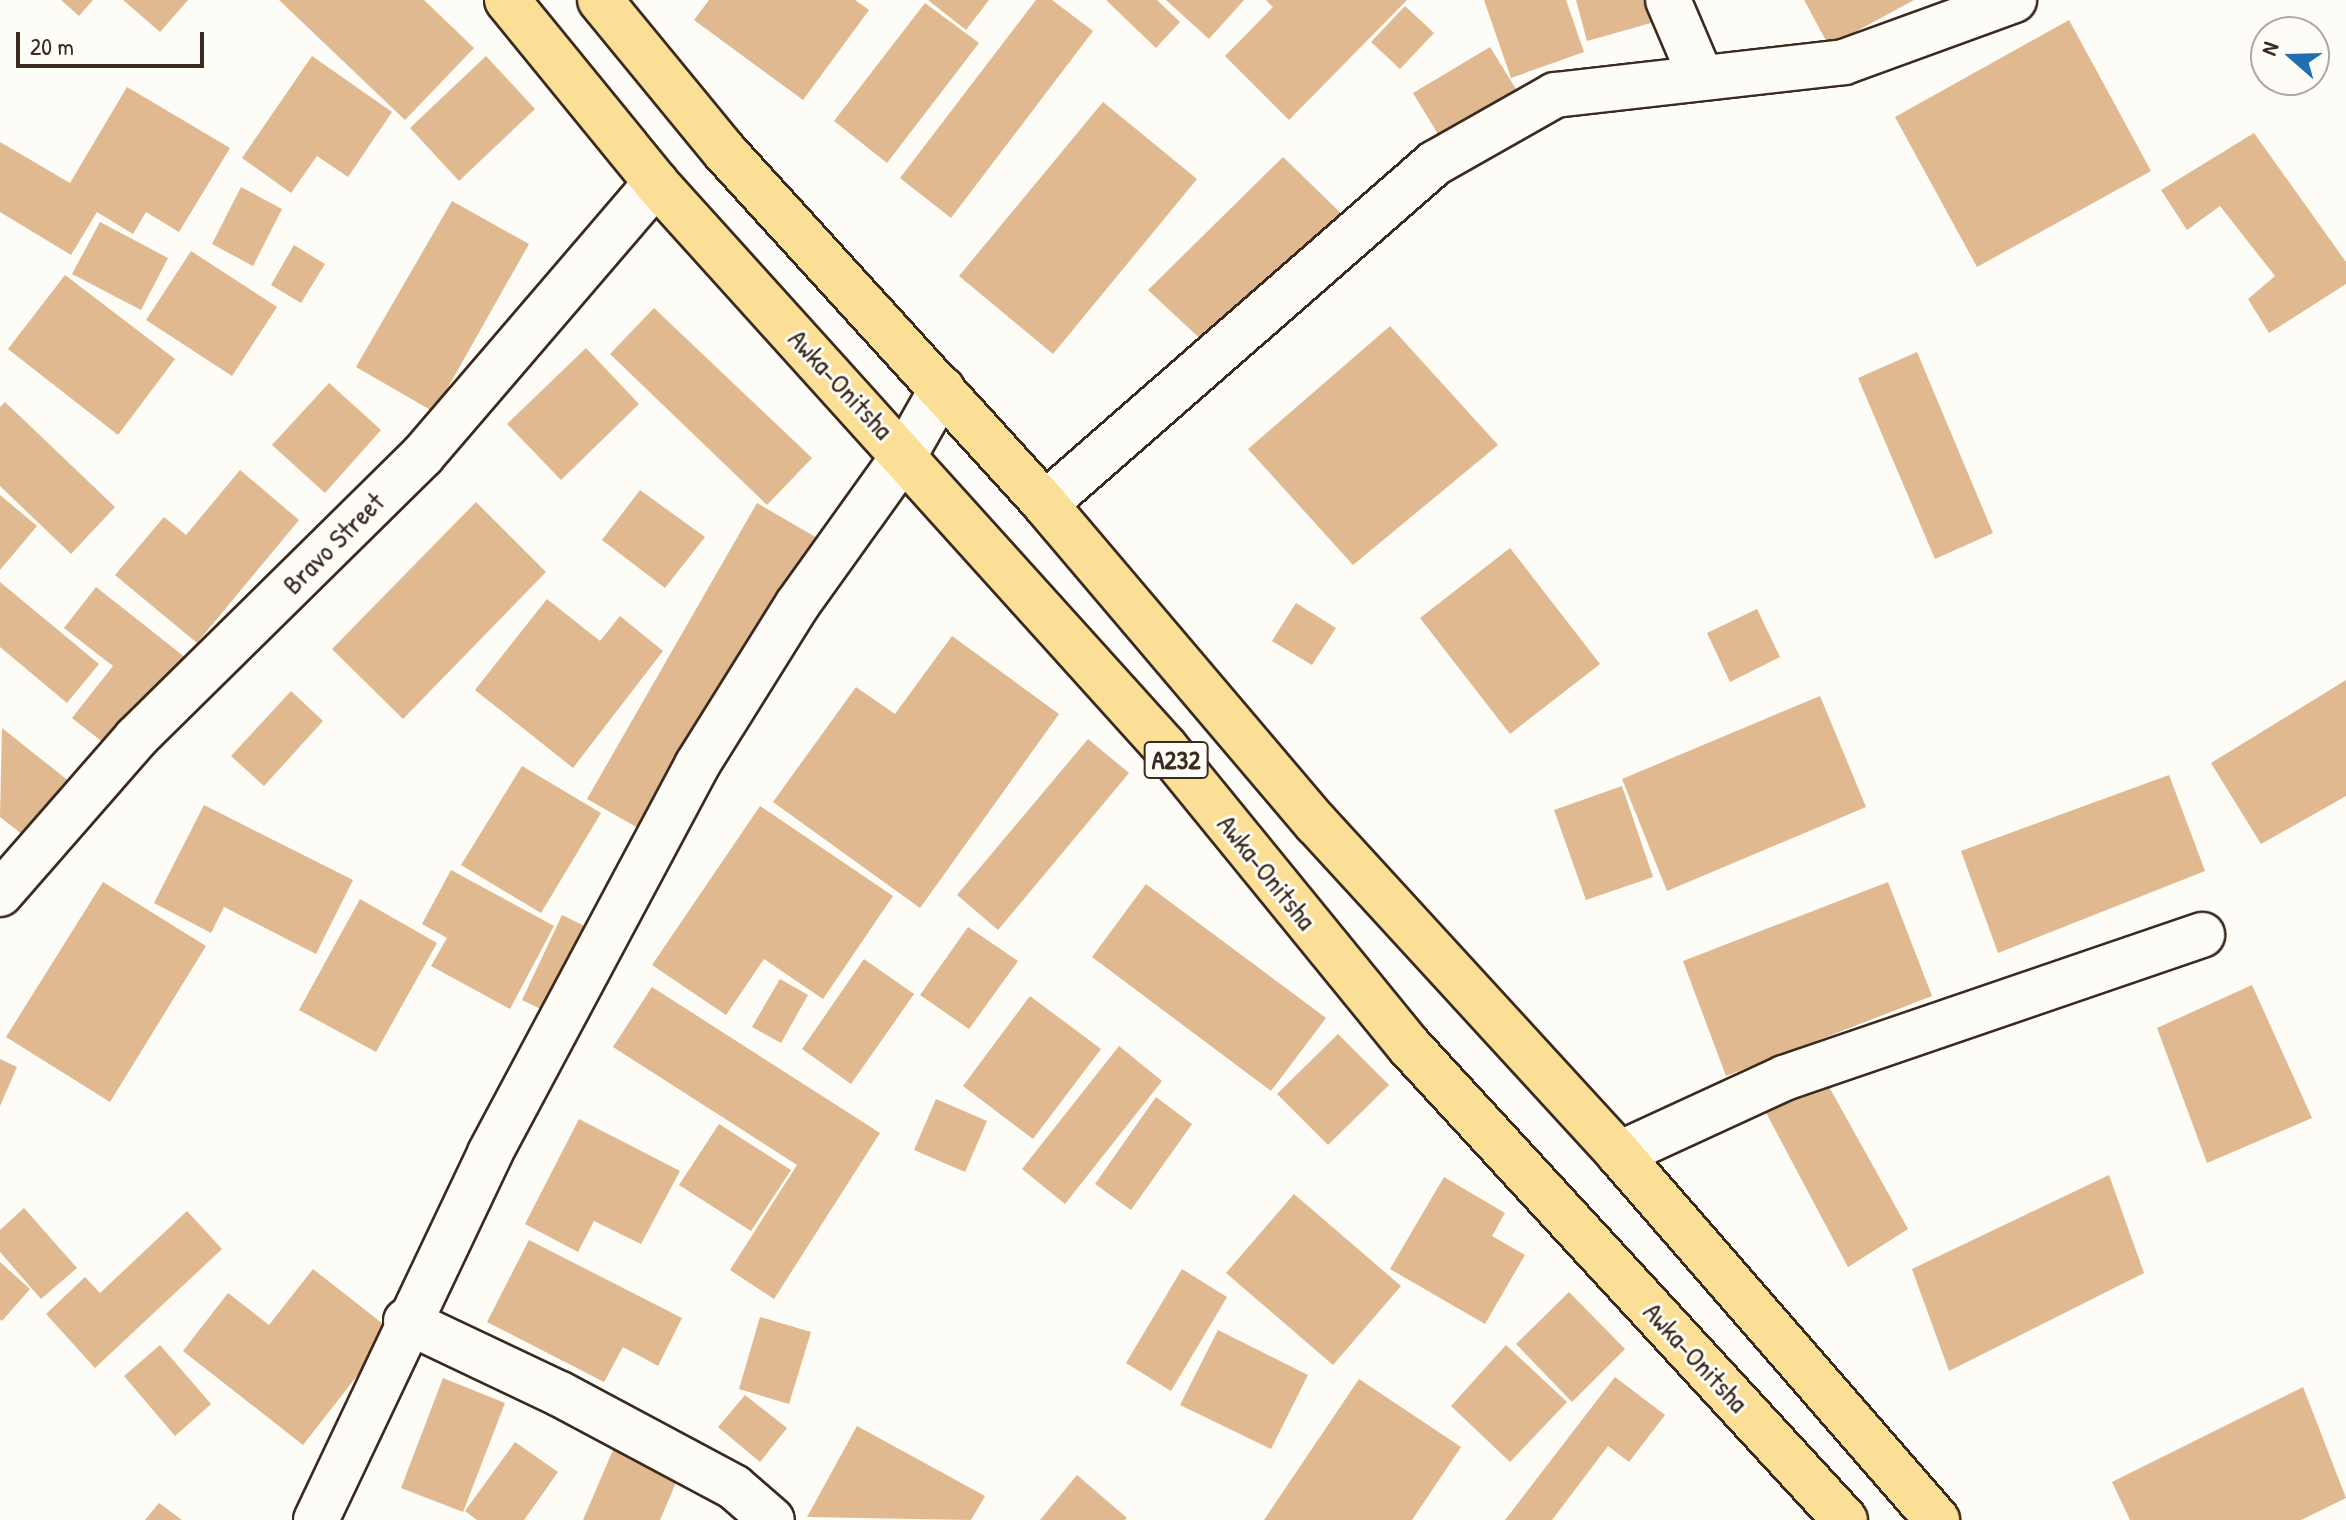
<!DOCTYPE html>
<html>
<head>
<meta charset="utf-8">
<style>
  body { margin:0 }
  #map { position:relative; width:2346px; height:1520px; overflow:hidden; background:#fdfcf7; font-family:"Patrick Hand",sans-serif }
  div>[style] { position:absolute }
  .building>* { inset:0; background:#e0b990 }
  .roads { filter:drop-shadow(2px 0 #3b2a1e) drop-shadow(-2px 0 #3b2a1e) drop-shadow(0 2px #3b2a1e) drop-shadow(0 -2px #3b2a1e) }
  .street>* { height:44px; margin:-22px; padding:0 22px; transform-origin:22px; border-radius:22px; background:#fdfcf7 }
  .primary>* { height:44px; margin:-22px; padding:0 22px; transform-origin:22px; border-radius:22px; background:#fbdf96 }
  span { translate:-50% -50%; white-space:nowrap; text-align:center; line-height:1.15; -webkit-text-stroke:6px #fdfcf7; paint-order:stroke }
  .shield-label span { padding:2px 6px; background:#fdfcf7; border:2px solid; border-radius:6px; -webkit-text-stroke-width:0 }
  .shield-label { font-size:26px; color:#3b2a1e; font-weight:700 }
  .street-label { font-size:28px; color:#3b2a1e }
  .north { position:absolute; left:2250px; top:16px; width:80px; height:80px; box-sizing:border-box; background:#fdfcf7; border:2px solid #afa8a0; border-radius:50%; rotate:290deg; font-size:22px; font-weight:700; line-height:32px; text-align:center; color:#3b2a1e }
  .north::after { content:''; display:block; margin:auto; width:28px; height:36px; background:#1f6fb2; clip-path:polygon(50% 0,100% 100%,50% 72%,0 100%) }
  .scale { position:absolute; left:16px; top:32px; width:188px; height:36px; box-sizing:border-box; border:4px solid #3b2a1e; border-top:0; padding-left:10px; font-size:24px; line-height:28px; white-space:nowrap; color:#3b2a1e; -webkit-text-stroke:6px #fdfcf7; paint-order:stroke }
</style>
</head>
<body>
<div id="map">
  <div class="building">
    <i style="clip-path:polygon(61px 0,93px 0,79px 16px)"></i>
    <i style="clip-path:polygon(123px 0,188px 0,160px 32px)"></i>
    <i style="clip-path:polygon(279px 0,424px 0,474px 48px,405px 120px)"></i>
    <i style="clip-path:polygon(709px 0,855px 0,869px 10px,803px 100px,694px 20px)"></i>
    <i style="clip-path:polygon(928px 0,989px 0,966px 30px)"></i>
    <i style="clip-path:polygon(1036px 0,1052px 0,1093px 31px,951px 218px,900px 178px)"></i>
    <i style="clip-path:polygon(1106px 0,1157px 0,1180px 22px,1156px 48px)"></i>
    <i style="clip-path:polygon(1166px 0,1244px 0,1209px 39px)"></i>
    <i style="clip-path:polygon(1266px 0,1407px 0,1289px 120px,1225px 56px,1273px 7px)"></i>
    <i style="clip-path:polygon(1484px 0,1566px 0,1584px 52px,1511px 78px)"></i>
    <i style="clip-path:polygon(1576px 0,1645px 0,1651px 23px,1587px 41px)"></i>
    <i style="clip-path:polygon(1804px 0,1914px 0,1829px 46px)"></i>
    <i style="clip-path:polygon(925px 3px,979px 43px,887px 163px,834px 121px)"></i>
    <i style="clip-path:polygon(1405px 6px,1434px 33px,1400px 69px,1371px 42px)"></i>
    <i style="clip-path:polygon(2069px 20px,2151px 171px,1977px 267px,1895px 117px)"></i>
    <i style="clip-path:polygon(1490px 47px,1524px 102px,1447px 149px,1413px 93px)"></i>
    <i style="clip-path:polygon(312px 56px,392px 112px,348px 177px,317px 156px,291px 193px,242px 158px)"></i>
    <i style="clip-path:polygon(486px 56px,535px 109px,459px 181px,410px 128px)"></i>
    <i style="clip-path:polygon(127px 87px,230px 148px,179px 232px,146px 212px,133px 234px,97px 212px,71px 255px,0 212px,0 142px,70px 183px)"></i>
    <i style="clip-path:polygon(1103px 102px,1197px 179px,1053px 354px,959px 276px)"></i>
    <i style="clip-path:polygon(2254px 133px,2346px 262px,2346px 284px,2269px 333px,2248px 299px,2275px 276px,2220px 206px,2187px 230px,2161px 190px)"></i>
    <i style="clip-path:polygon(1283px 157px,1348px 220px,1210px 348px,1148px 290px)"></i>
    <i style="clip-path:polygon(241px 187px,282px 209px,253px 266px,212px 244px)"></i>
    <i style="clip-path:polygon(452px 201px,529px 244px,434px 412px,356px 367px)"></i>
    <i style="clip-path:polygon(100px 222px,168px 258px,141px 310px,72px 274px)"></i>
    <i style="clip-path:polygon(294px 245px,325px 264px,301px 303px,271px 285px)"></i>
    <i style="clip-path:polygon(191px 251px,277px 307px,232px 376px,146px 320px)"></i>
    <i style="clip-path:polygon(65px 275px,175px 359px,118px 435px,8px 349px)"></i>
    <i style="clip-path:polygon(654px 308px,812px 458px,767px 505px,610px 354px)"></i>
    <i style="clip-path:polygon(1390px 326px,1498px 445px,1353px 565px,1248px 449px)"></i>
    <i style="clip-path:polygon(586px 348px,639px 404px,561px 480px,507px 424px)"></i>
    <i style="clip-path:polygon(1917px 352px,1993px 533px,1935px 559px,1858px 378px)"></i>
    <i style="clip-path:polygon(329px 383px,381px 430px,325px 493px,272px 445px)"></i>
    <i style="clip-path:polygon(5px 402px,115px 507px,71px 554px,0 486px,0 407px)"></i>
    <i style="clip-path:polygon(240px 470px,299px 520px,197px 643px,115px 575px,164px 517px,186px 535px)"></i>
    <i style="clip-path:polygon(640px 490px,705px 537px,665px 588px,602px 540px)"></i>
    <i style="clip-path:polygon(0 495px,37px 526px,0 570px)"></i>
    <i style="clip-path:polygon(476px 502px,546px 572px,403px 719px,332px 649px)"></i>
    <i style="clip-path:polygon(757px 503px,824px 542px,654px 837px,587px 799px)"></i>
    <i style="clip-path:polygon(1510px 548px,1600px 664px,1510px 734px,1420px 618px)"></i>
    <i style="clip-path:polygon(0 582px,99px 664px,67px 703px,0 647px)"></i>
    <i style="clip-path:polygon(96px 587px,186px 658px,114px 751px,72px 718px,113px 666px,64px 628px)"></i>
    <i style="clip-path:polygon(547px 599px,600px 641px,620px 616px,663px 651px,573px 768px,475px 690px)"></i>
    <i style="clip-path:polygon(1296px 603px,1336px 628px,1312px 665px,1272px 641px)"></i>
    <i style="clip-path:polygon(1757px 609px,1780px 657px,1730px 682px,1707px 633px)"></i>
    <i style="clip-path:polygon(952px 636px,1059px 714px,920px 908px,773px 802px,856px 687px,895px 714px)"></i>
    <i style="clip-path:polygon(2346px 680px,2346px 796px,2261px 844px,2211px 763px)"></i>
    <i style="clip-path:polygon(291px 691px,323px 721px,264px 786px,231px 756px)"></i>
    <i style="clip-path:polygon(1820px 696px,1866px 807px,1667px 891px,1622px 779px)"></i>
    <i style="clip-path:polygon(2px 728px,75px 786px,32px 842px,0 817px)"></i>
    <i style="clip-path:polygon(1088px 739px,1129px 773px,998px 930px,957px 895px)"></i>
    <i style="clip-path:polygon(522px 766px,601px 813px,541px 913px,461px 865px)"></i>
    <i style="clip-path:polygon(2169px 775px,2205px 871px,1998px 953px,1961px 851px)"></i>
    <i style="clip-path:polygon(1622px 786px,1653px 877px,1586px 900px,1554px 810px)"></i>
    <i style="clip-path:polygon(204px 805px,353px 880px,316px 954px,224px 907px,211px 933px,154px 903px)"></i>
    <i style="clip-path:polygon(760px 806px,893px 896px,823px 999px,764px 959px,726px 1015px,652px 965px)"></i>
    <i style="clip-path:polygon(451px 870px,554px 926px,510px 1009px,431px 966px,447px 938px,422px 924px)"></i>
    <i style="clip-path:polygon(103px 882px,206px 946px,110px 1102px,6px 1037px)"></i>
    <i style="clip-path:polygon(1888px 882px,1932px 996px,1726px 1076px,1683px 961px)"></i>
    <i style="clip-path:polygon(1146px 884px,1326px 1018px,1271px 1091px,1092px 957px)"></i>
    <i style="clip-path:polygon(360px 899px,437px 943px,376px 1052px,299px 1010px)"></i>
    <i style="clip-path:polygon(562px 915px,595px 931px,555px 1016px,522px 1000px)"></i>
    <i style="clip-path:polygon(968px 927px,1018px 961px,969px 1029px,920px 995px)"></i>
    <i style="clip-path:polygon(864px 959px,914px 994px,851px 1084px,802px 1049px)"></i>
    <i style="clip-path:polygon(780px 979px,808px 995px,781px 1043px,752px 1027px)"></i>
    <i style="clip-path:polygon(2252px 985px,2312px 1118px,2207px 1163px,2157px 1028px)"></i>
    <i style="clip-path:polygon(652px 987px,880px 1133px,774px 1299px,730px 1270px,797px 1165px,613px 1047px)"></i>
    <i style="clip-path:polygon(1030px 996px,1101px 1049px,1033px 1139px,963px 1086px)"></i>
    <i style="clip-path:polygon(1338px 1034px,1389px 1085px,1328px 1145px,1277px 1094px)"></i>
    <i style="clip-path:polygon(1119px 1046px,1162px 1081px,1065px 1204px,1022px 1169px)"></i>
    <i style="clip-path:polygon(0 1059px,17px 1067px,0 1106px)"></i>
    <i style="clip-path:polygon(1823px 1076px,1908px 1229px,1848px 1267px,1762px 1105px)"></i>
    <i style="clip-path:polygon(1156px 1097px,1192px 1124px,1131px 1210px,1095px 1184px)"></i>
    <i style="clip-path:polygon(936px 1099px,987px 1121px,965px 1172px,914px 1150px)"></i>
    <i style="clip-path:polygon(579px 1119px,680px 1171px,641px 1244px,594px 1221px,578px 1252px,525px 1224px)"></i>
    <i style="clip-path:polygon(719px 1124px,791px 1170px,751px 1231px,679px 1185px)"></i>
    <i style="clip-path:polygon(2109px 1175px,2144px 1273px,1949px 1371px,1912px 1269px)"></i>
    <i style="clip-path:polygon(1444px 1177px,1505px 1213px,1492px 1236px,1525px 1255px,1485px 1324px,1390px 1269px)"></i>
    <i style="clip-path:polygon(1294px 1194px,1401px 1286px,1333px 1365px,1226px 1273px)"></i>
    <i style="clip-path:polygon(24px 1208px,77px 1268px,41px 1299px,0 1252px,0 1230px)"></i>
    <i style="clip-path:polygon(187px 1211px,222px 1249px,95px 1368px,46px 1314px,85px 1277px,100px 1293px)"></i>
    <i style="clip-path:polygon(529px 1240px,682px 1318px,658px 1366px,623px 1347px,604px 1382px,487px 1322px)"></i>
    <i style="clip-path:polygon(0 1262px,30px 1289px,2px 1321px,0 1319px)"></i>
    <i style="clip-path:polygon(313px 1269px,392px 1331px,303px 1445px,183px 1351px,228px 1293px,269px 1325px)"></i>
    <i style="clip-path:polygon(1182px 1269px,1227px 1297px,1171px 1391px,1126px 1363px)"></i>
    <i style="clip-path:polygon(1569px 1292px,1625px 1349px,1572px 1402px,1516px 1344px)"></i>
    <i style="clip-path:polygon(760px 1317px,811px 1332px,789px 1404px,739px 1389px)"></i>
    <i style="clip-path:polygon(1218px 1330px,1308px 1375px,1271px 1449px,1180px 1405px)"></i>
    <i style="clip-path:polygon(160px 1345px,211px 1404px,175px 1436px,124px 1376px)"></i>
    <i style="clip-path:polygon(1506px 1345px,1567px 1402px,1510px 1462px,1451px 1406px)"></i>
    <i style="clip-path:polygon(1615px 1377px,1665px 1415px,1629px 1462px,1608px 1446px,1552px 1520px,1505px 1520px)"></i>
    <i style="clip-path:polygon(443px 1378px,505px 1403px,463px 1512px,401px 1488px)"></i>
    <i style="clip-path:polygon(1359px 1379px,1461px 1447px,1412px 1520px,1264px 1520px)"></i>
    <i style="clip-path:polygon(2303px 1387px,2346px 1498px,2301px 1520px,2130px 1520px,2112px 1482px)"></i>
    <i style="clip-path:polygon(745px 1395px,787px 1428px,760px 1462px,718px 1427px)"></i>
    <i style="clip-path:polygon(857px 1426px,985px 1496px,971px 1520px,807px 1517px)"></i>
    <i style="clip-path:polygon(515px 1442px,558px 1472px,524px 1520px,477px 1520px,465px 1511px)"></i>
    <i style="clip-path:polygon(613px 1450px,678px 1478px,660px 1520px,583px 1520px)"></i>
    <i style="clip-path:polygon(1077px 1475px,1127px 1518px,1125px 1520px,1040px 1520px)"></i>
    <i style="clip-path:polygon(159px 1503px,182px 1520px,145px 1520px)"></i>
  </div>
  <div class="roads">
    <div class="street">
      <i style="left:1668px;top:0;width:82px;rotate:66.9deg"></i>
      <i style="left:1045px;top:504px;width:518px;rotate:-41.17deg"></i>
      <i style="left:1435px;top:163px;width:138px;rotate:-29.5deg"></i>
      <i style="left:1555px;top:95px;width:291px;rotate:-6.5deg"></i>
      <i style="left:1844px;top:62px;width:181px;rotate:-20deg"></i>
      <i style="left:0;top:894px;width:207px;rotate:-48.9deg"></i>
      <i style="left:136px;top:738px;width:402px;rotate:-44.6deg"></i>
      <i style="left:422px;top:456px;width:360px;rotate:-49.4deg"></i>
      <i style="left:1619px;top:1154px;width:182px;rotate:-24.7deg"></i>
      <i style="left:1784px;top:1078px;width:442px;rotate:-18.9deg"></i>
      <i style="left:406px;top:1321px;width:170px;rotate:25.4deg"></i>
      <i style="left:560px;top:1394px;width:197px;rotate:28.1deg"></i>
      <i style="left:734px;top:1487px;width:50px;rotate:41deg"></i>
      <i style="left:316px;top:1520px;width:406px;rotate:-64.6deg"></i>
      <i style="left:490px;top:1153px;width:440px;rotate:-61.9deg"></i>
      <i style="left:697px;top:765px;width:189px;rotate:-58deg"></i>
      <i style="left:797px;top:605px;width:186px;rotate:-54.4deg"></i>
      <i style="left:905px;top:454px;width:75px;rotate:-60.4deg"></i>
    </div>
    <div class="primary">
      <i style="left:507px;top:0;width:236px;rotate:50.8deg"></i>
      <i style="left:656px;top:183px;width:760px;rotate:47.93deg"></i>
      <i style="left:1165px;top:747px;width:386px;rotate:50.8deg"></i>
      <i style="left:1409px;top:1046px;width:644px;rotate:47.39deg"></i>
      <i style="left:600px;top:0;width:195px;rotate:50.6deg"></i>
      <i style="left:724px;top:151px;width:477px;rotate:47.7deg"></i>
      <i style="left:1045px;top:504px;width:419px;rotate:49.7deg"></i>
      <i style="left:1316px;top:823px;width:449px;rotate:47.5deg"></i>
      <i style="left:1619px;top:1154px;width:485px;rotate:49deg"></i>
    </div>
  </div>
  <div class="shield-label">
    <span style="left:1176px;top:760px">A232</span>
  </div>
  <div class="street-label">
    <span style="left:841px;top:384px;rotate:47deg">Awka-Onitsha</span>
    <span style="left:333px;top:543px;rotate:-45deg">Bravo Street</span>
    <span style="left:1267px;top:872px;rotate:51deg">Awka-Onitsha</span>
    <span style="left:1696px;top:1357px;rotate:47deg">Awka-Onitsha</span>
  </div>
  <div class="north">N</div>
  <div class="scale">20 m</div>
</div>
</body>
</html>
